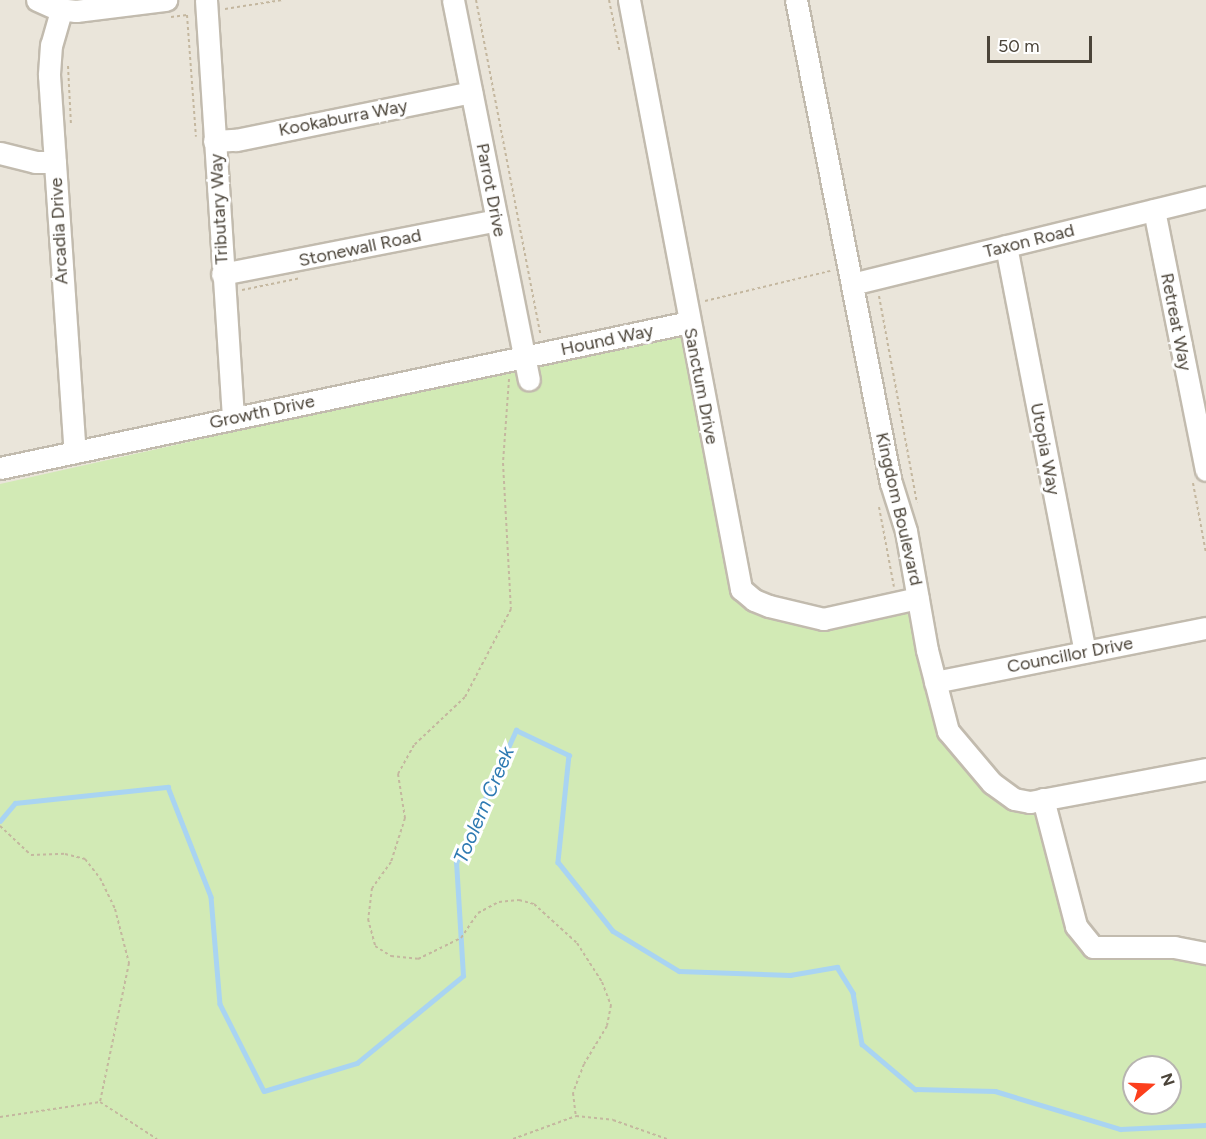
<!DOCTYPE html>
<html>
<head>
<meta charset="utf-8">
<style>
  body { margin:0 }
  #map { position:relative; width:1206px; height:1139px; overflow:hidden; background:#f6f3ec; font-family:Figtree,sans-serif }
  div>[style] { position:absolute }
  .residential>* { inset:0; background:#eae5da }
  .green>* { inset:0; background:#d2eab5 }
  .stream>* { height:4.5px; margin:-2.25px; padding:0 2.25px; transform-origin:2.25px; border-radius:2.25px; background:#a9d4f2 }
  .path>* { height:2px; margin-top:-1px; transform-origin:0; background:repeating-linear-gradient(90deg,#c4b79f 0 3px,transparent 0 6px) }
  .roads { filter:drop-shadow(2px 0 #c2bbae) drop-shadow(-2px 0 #c2bbae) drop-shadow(0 2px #c2bbae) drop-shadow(0 -2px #c2bbae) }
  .minor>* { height:21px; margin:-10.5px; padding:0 10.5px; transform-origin:10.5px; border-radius:10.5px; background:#fff }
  span { translate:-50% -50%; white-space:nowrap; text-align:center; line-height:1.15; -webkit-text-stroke:6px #fff; paint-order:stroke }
  .street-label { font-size:18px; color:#4b4439 }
  .water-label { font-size:20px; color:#2e7ab2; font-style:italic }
  .north { position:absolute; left:1122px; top:1055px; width:60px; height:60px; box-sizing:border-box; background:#fff; border:2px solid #b7b4b0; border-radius:50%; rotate:71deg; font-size:16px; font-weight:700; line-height:24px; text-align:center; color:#4b4439 }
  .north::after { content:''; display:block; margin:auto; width:21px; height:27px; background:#fc3f1d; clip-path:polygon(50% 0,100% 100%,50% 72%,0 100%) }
  .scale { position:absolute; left:987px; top:36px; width:105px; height:27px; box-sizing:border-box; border:3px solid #4b4439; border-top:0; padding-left:8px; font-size:18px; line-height:21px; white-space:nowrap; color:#4b4439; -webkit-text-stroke:4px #fff; paint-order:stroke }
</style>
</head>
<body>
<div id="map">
  <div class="residential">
    <i style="clip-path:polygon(evenodd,0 0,1206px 0,1206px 1139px,0 1139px,0 0,1134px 1067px,1170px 1067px,1170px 1103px,1134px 1103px,1134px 1067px)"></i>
  </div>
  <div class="green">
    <i style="clip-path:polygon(evenodd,683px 332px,736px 590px,820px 622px,910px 603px,945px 733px,989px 787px,1040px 804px,1091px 952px,1206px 954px,1206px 1139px,0 1139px,0 484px,683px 332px,1134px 1067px,1170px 1067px,1170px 1103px,1134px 1103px,1134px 1067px)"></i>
  </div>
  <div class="stream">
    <i style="left:0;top:821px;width:23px;rotate:-50deg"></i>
    <i style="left:15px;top:803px;width:154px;rotate:-6deg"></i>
    <i style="left:168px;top:787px;width:118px;rotate:68.6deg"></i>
    <i style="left:211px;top:897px;width:107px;rotate:85.2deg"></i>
    <i style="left:220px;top:1004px;width:97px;rotate:63.2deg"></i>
    <i style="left:264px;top:1091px;width:97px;rotate:-16.8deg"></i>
    <i style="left:357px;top:1063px;width:137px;rotate:-39.4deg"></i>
    <i style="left:463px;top:976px;width:113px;rotate:-93.5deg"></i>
    <i style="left:456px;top:863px;width:146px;rotate:-65.7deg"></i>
    <i style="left:516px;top:730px;width:59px;rotate:25.3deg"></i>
    <i style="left:569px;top:755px;width:108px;rotate:95.9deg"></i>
    <i style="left:558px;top:862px;width:88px;rotate:51.4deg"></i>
    <i style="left:613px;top:931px;width:77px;rotate:31.2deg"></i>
    <i style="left:679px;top:971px;width:111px;rotate:2.1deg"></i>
    <i style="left:790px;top:975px;width:48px;rotate:-9.7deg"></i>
    <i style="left:837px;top:967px;width:31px;rotate:58deg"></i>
    <i style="left:853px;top:993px;width:52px;rotate:80deg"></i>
    <i style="left:862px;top:1044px;width:70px;rotate:40.3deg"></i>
    <i style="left:915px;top:1089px;width:80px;rotate:1.4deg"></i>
    <i style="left:995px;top:1091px;width:131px;rotate:16.9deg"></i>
    <i style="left:1120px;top:1129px;width:86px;rotate:-2.7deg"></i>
  </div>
  <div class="path">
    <i style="left:476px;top:0;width:342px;rotate:79.1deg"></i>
    <i style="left:609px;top:0;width:54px;rotate:78.3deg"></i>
    <i style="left:225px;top:9px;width:58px;rotate:-9deg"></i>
    <i style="left:171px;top:17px;width:16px;rotate:-7deg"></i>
    <i style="left:187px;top:15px;width:122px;rotate:85.8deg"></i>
    <i style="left:68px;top:66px;width:60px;rotate:87.1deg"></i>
    <i style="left:242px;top:290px;width:60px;rotate:-11.5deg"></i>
    <i style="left:879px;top:296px;width:210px;rotate:79.6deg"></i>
    <i style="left:705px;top:301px;width:129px;rotate:-13.5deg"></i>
    <i style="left:509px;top:379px;width:84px;rotate:94.1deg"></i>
    <i style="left:503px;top:463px;width:146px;rotate:86.9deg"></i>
    <i style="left:511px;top:609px;width:99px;rotate:117.6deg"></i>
    <i style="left:465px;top:697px;width:70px;rotate:136.7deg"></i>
    <i style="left:414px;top:745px;width:33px;rotate:119deg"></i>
    <i style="left:398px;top:774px;width:45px;rotate:81deg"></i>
    <i style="left:405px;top:818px;width:46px;rotate:107.7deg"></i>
    <i style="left:391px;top:862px;width:32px;rotate:126deg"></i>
    <i style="left:372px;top:888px;width:31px;rotate:97deg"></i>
    <i style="left:368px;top:919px;width:28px;rotate:75deg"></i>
    <i style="left:375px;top:946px;width:19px;rotate:32deg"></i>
    <i style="left:391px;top:956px;width:27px;rotate:6deg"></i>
    <i style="left:418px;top:959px;width:48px;rotate:-26deg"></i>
    <i style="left:461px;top:938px;width:30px;rotate:-56deg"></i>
    <i style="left:478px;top:913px;width:24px;rotate:-28deg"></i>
    <i style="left:499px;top:902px;width:20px;rotate:-6deg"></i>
    <i style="left:519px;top:900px;width:16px;rotate:15deg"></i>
    <i style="left:534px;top:904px;width:58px;rotate:42.2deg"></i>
    <i style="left:577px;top:943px;width:46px;rotate:57.3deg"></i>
    <i style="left:602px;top:982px;width:25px;rotate:69deg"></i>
    <i style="left:611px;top:1005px;width:21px;rotate:101deg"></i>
    <i style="left:607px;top:1026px;width:44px;rotate:121.2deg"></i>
    <i style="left:584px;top:1064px;width:31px;rotate:111deg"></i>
    <i style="left:573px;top:1093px;width:23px;rotate:83deg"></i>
    <i style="left:1193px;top:483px;width:71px;rotate:79.5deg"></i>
    <i style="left:879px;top:507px;width:81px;rotate:79.4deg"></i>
    <i style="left:0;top:826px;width:42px;rotate:43.1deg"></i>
    <i style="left:31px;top:855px;width:34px;rotate:-2deg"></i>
    <i style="left:65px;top:854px;width:21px;rotate:14deg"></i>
    <i style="left:85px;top:859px;width:24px;rotate:52deg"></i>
    <i style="left:100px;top:878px;width:34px;rotate:64deg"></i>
    <i style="left:115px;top:909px;width:56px;rotate:75.5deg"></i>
    <i style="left:129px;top:963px;width:142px;rotate:101.8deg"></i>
    <i style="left:0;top:1117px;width:101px;rotate:-8.5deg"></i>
    <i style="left:100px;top:1102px;width:68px;rotate:33deg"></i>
    <i style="left:513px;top:1139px;width:67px;rotate:-20.1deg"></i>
    <i style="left:576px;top:1116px;width:37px;rotate:6deg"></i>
    <i style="left:613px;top:1120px;width:57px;rotate:19.4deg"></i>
  </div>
  <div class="roads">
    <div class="minor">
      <i style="left:37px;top:0;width:22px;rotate:24deg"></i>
      <i style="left:57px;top:9px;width:19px;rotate:6deg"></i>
      <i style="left:76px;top:11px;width:91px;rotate:-7deg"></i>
      <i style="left:206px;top:0;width:419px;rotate:86.3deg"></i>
      <i style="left:453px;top:0;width:387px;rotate:78.7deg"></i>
      <i style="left:629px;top:0;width:600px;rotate:79.23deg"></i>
      <i style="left:741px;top:589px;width:17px;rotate:40deg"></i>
      <i style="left:754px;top:600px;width:16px;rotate:22deg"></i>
      <i style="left:769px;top:606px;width:56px;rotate:13.5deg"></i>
      <i style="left:823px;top:619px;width:97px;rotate:-12.5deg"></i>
      <i style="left:796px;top:0;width:492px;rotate:78.9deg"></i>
      <i style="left:891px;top:483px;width:50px;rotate:72.6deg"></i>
      <i style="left:906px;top:531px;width:121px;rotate:80deg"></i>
      <i style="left:927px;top:650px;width:84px;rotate:75.5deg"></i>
      <i style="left:948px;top:731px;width:68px;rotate:49.8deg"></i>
      <i style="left:992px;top:783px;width:27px;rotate:36deg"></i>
      <i style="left:1014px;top:799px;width:16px;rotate:11deg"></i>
      <i style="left:1030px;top:802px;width:179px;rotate:-10.6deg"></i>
      <i style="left:61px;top:11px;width:35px;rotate:106deg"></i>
      <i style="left:51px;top:45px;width:30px;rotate:94deg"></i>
      <i style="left:49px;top:75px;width:378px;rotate:86.1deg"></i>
      <i style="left:214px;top:141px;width:22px;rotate:-3deg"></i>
      <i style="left:236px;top:140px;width:240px;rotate:-11.5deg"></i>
      <i style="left:0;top:153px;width:36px;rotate:14deg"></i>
      <i style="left:35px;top:162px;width:20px"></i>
      <i style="left:1154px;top:210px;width:265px;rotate:78.7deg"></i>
      <i style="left:1006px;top:246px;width:413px;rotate:79deg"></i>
      <i style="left:222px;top:274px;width:280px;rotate:-11.1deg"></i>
      <i style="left:852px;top:284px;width:365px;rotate:-13.8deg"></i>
      <i style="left:0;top:468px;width:704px;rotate:-11.96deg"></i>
      <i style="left:935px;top:682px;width:276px;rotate:-11.3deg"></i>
      <i style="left:1043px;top:799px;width:131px;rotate:75.4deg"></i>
      <i style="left:1076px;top:926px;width:27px;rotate:51deg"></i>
      <i style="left:1093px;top:947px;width:81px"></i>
      <i style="left:1174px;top:947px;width:33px;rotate:11deg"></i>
    </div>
  </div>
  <div class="street-label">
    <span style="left:343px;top:118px;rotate:-11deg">Kookaburra Way</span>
    <span style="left:491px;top:190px;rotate:79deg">Parrot Drive</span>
    <span style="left:219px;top:209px;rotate:-93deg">Tributary Way</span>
    <span style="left:59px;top:231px;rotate:-93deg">Arcadia Drive</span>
    <span style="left:1029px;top:241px;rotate:-14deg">Taxon Road</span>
    <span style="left:360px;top:248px;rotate:-12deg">Stonewall Road</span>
    <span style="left:1176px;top:322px;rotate:79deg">Retreat Way</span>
    <span style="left:607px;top:340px;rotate:-12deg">Hound Way</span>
    <span style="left:701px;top:386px;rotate:79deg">Sanctum Drive</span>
    <span style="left:262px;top:412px;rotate:-12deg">Growth Drive</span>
    <span style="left:1045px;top:449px;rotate:79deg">Utopia Way</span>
    <span style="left:899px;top:509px;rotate:77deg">Kingdom Boulevard</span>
    <span style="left:1070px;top:655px;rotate:-11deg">Councillor Drive</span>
  </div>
  <div class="water-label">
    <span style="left:484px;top:805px;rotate:-67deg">Toolern Creek</span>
  </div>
  <div class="north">N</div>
  <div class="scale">50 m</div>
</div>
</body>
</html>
